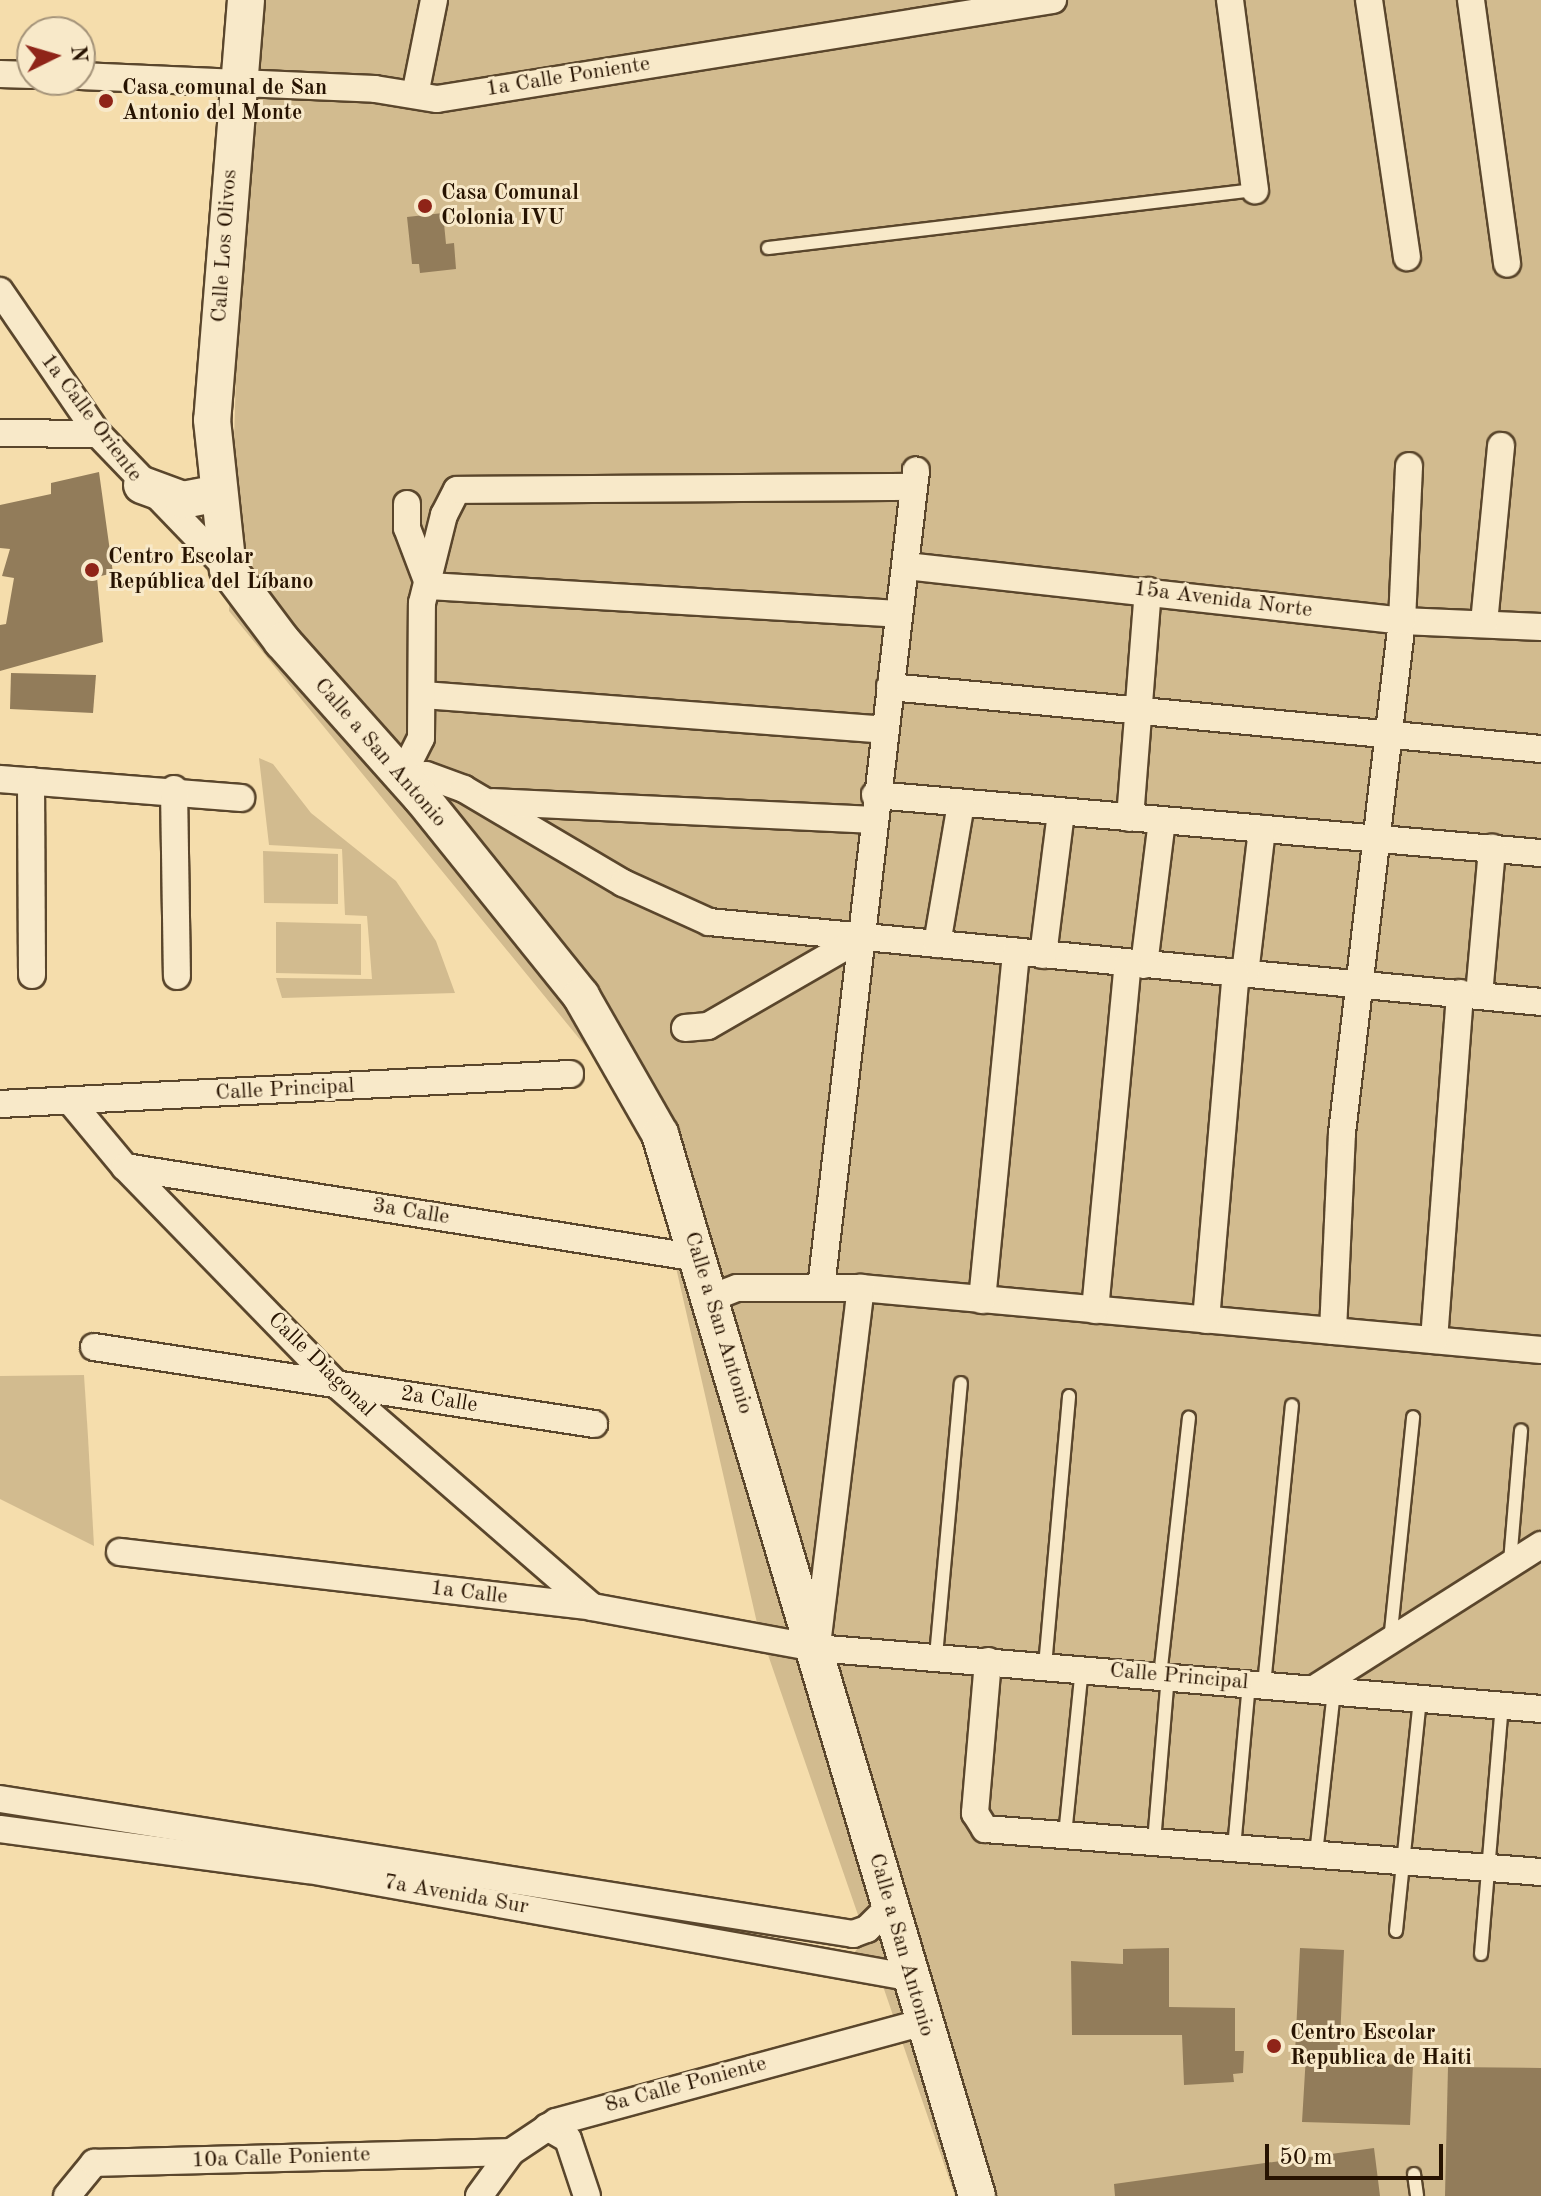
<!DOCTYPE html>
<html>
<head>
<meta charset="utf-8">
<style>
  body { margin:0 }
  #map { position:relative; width:1541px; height:2196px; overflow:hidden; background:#f5ddac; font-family:"Old Standard TT",serif }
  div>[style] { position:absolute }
  .green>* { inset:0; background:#d2bb8f }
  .building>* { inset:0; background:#927c5a }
  .roads { filter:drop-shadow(2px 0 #5a462c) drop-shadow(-2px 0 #5a462c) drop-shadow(0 2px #5a462c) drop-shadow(0 -2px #5a462c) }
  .lane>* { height:12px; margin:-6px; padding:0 6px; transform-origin:6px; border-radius:6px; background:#f8e9c9 }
  .street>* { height:26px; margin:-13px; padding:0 13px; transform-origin:13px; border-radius:13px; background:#f8e9c9 }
  .secondary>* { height:36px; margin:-18px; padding:0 18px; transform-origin:18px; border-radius:18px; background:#f8e9c9 }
  .dots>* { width:22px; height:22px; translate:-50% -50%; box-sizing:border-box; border:4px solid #f8e9c9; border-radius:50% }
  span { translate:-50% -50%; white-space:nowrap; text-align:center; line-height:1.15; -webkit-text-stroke:6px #f8e9c9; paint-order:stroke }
  .street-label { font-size:22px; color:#271301 }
  .poi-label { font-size:22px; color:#271301; font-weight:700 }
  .left { translate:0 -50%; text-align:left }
  .north { position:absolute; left:16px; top:16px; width:80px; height:80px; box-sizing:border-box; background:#f8e9c9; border:2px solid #a49379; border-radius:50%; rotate:85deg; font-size:22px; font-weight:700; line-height:32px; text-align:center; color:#271301 }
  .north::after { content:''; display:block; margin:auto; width:28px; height:36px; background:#8f2418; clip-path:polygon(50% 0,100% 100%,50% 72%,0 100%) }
  .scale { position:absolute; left:1265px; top:2144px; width:178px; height:36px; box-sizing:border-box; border:4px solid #271301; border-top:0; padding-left:10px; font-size:24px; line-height:28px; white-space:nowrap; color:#271301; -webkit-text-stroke:6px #f8e9c9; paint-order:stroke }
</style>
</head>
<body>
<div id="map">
  <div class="green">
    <i style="clip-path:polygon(247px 0,1541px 0,1541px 2196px,955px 2196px,874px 1960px,854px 1953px,866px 1938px,757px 1623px,641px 1114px,229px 611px)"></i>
    <i style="clip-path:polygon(259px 758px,273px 764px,311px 813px,396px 881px,436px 941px,455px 993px,282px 998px,276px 978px,372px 979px,367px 916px,345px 915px,342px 849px,269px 845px)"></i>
    <i style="clip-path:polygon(263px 851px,338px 854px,338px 904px,264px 903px)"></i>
    <i style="clip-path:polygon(276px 922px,361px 924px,361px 975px,276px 973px)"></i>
    <i style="clip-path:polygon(84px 1375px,88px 1437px,94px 1546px,0 1499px,0 1376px)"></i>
  </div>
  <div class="building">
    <i style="clip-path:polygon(443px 213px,446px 244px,454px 243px,456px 269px,420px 273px,419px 264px,412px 264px,407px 217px)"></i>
    <i style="clip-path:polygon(99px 472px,113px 573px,97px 577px,103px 642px,0 671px,0 625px,6px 624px,14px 578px,2px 576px,10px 549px,0 548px,0 505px,51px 494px,51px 483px)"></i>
    <i style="clip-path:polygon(11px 673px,96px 675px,93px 713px,10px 709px)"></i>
    <i style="clip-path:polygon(1169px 1948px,1169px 2007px,1235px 2008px,1235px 2051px,1244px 2051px,1243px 2073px,1233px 2074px,1234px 2082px,1184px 2085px,1182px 2035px,1072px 2035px,1071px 1961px,1123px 1964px,1123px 1949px)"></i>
    <i style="clip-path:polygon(1300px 1948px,1344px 1950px,1339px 2063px,1413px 2065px,1410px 2125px,1302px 2122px,1306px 2055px,1295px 2054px)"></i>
    <i style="clip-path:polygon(1448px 2067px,1541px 2068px,1541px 2196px,1445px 2196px)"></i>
    <i style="clip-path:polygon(1374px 2148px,1380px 2196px,1115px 2196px,1114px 2184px)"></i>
  </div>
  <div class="roads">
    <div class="lane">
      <i style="left:768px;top:248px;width:490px;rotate:-6.8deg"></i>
      <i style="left:1510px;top:1562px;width:132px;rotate:-85.2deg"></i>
      <i style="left:1390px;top:1641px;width:225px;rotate:-84.1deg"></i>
      <i style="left:936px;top:1656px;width:274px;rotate:-84.8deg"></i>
      <i style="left:1045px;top:1666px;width:271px;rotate:-84.9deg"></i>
      <i style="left:1160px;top:1676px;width:260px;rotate:-83.6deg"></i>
      <i style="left:1264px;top:1685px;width:281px;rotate:-84.3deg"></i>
      <i style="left:1065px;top:1835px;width:167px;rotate:-84.2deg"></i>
      <i style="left:1154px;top:1842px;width:167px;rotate:-85.2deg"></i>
      <i style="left:1234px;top:1848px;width:166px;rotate:-84.8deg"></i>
      <i style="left:1316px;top:1854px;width:164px;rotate:-83.7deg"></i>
      <i style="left:1396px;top:1931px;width:234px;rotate:-84.1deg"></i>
      <i style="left:1481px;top:1954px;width:250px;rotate:-85.2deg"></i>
      <i style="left:1414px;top:2174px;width:22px;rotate:82deg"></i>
    </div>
    <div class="street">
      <i style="left:1230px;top:0;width:192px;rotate:82.5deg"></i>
      <i style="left:1369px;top:0;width:260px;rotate:81.6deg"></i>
      <i style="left:1471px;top:0;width:266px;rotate:82.2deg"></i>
      <i style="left:0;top:74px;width:32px;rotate:2deg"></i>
      <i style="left:80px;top:76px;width:295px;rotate:2.5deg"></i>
      <i style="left:375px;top:89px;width:63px;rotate:9.2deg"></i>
      <i style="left:437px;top:99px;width:624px;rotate:-9.13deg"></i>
      <i style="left:415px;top:95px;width:97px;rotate:-78.7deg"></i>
      <i style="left:0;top:291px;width:173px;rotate:55.6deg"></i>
      <i style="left:98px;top:434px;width:187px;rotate:46.1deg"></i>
      <i style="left:0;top:433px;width:98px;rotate:0.6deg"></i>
      <i style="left:407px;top:504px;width:24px;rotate:90deg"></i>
      <i style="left:407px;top:528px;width:62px;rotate:69.2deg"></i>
      <i style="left:906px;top:566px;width:499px;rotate:6.3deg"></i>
      <i style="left:1402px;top:621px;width:139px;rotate:2.5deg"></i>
      <i style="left:429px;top:586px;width:470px;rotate:3.4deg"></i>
      <i style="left:1484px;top:623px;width:178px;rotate:-84.5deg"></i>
      <i style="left:890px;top:687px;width:654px;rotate:5.44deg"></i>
      <i style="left:423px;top:695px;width:463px;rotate:4.3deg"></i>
      <i style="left:402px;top:776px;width:24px;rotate:-2deg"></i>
      <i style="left:426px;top:775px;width:40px;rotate:20.2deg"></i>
      <i style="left:464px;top:789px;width:185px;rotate:30.6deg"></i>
      <i style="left:623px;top:883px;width:94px;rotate:24.4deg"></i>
      <i style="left:709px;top:922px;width:836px;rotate:5.49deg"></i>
      <i style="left:402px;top:776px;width:42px;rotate:-63.4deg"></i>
      <i style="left:421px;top:738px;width:135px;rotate:-89.6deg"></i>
      <i style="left:422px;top:603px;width:91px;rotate:-76deg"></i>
      <i style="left:444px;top:515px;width:28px;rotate:-63deg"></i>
      <i style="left:457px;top:490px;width:457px;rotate:-0.4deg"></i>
      <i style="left:0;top:779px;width:242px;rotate:4.5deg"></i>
      <i style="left:31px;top:781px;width:194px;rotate:89.7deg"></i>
      <i style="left:174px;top:789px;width:187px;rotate:89.1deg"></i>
      <i style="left:875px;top:795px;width:669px;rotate:4.98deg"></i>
      <i style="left:493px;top:802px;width:380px;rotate:2.7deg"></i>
      <i style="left:1130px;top:818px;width:228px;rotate:-85.5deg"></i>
      <i style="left:937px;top:944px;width:143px;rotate:-80.3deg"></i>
      <i style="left:1043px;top:955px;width:144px;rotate:-82.8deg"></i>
      <i style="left:1144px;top:965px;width:145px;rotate:-82.9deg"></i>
      <i style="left:1245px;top:974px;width:146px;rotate:-83.3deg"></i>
      <i style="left:1479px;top:995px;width:148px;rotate:-84.9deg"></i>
      <i style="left:685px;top:1028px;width:23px;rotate:-5deg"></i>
      <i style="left:708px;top:1026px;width:178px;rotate:-30deg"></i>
      <i style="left:70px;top:1101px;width:86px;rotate:50.2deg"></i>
      <i style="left:125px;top:1167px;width:304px;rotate:45.8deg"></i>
      <i style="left:337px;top:1385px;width:338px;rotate:41deg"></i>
      <i style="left:0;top:1104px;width:571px;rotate:-3.01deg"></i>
      <i style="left:125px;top:1167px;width:580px;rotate:9.02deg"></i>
      <i style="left:821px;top:1288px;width:823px;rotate:-83.37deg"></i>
      <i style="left:711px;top:1298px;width:28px;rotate:-21deg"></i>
      <i style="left:737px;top:1288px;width:124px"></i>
      <i style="left:861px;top:1288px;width:683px;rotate:5.21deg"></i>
      <i style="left:982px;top:1300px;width:350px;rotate:-84.4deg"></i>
      <i style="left:1095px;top:1310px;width:349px;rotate:-84.6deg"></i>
      <i style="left:1206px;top:1320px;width:348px;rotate:-85.1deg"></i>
      <i style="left:1333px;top:1331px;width:198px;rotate:-87.4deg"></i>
      <i style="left:1342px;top:1133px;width:516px;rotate:-83.32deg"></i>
      <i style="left:1402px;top:621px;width:155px;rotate:-87.4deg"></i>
      <i style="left:1434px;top:1340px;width:348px;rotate:-85.7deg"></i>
      <i style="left:94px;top:1347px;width:506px;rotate:8.75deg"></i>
      <i style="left:120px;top:1552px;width:475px;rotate:6.6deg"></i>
      <i style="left:592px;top:1607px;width:228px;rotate:10.4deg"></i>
      <i style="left:816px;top:1648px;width:728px;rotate:4.81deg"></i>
      <i style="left:817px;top:1645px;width:360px;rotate:-83deg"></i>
      <i style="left:988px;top:1661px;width:153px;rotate:94.9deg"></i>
      <i style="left:975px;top:1813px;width:19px;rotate:58deg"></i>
      <i style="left:985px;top:1829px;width:558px;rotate:4.42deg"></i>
      <i style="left:1314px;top:1689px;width:269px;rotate:-32.4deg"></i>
      <i style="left:0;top:1799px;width:864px;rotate:8.99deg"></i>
      <i style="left:853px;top:1934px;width:15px;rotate:-20deg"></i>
      <i style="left:867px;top:1929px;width:31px;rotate:-45deg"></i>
      <i style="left:0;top:1829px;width:312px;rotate:7.6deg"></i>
      <i style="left:309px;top:1870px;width:608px;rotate:10.13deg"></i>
      <i style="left:547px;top:2127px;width:24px;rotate:30deg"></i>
      <i style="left:568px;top:2139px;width:60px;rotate:71.6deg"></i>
      <i style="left:67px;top:2196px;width:43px;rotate:-50.7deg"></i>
      <i style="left:94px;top:2163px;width:417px;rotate:-1.5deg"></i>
      <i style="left:479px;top:2196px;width:54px;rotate:-54deg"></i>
      <i style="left:511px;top:2152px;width:54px;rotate:-33.7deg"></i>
      <i style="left:556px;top:2122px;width:380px;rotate:-15.2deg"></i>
    </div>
    <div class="secondary">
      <i style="left:246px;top:0;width:421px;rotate:94.6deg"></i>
      <i style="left:212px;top:420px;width:150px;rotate:83.9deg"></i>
      <i style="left:228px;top:569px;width:90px;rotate:53.1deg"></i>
      <i style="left:282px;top:641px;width:210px;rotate:48.3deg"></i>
      <i style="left:422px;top:798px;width:254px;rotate:51.2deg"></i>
      <i style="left:581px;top:996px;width:159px;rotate:60.2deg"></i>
      <i style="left:660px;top:1134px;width:1108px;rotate:73.38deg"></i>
      <i style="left:142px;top:485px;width:44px;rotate:20.1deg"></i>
      <i style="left:183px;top:500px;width:36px;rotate:-11deg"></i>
    </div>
  </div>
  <div class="dots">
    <i style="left:106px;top:101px;background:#8f2418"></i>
    <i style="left:425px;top:206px;background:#8f2418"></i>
    <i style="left:92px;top:570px;background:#8f2418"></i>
    <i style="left:1274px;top:2046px;background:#8f2418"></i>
  </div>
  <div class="street-label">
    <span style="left:568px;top:77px;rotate:-9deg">1a Calle Poniente</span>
    <span style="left:225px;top:246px;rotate:-86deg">Calle Los Olivos</span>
    <span style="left:91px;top:418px;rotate:53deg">1a Calle Oriente</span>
    <span style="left:1223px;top:600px;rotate:7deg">15a Avenida Norte</span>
    <span style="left:380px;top:753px;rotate:49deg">Calle a San Antonio</span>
    <span style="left:285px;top:1090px;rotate:-3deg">Calle Principal</span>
    <span style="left:411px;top:1212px;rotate:9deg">3a Calle</span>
    <span style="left:718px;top:1323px;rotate:73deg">Calle a San Antonio</span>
    <span style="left:321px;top:1365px;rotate:44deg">Calle Diagonal</span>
    <span style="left:439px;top:1400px;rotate:9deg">2a Calle</span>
    <span style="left:469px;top:1593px;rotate:7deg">1a Calle</span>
    <span style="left:1179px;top:1677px;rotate:5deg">Calle Principal</span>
    <span style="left:456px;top:1895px;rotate:10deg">7a Avenida Sur</span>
    <span style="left:901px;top:1945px;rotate:74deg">Calle a San Antonio</span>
    <span style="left:686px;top:2085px;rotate:-15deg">8a Calle Poniente</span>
    <span style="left:281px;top:2158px;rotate:-2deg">10a Calle Poniente</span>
  </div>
  <div class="poi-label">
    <span class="left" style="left:122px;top:101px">Casa comunal de San<br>Antonio del Monte</span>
    <span class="left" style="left:441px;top:206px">Casa Comunal<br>Colonia IVU</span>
    <span class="left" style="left:108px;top:570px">Centro Escolar<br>República del Líbano</span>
    <span class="left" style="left:1290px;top:2046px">Centro Escolar<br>Republica de Haiti</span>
  </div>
  <div class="north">N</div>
  <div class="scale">50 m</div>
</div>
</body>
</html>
